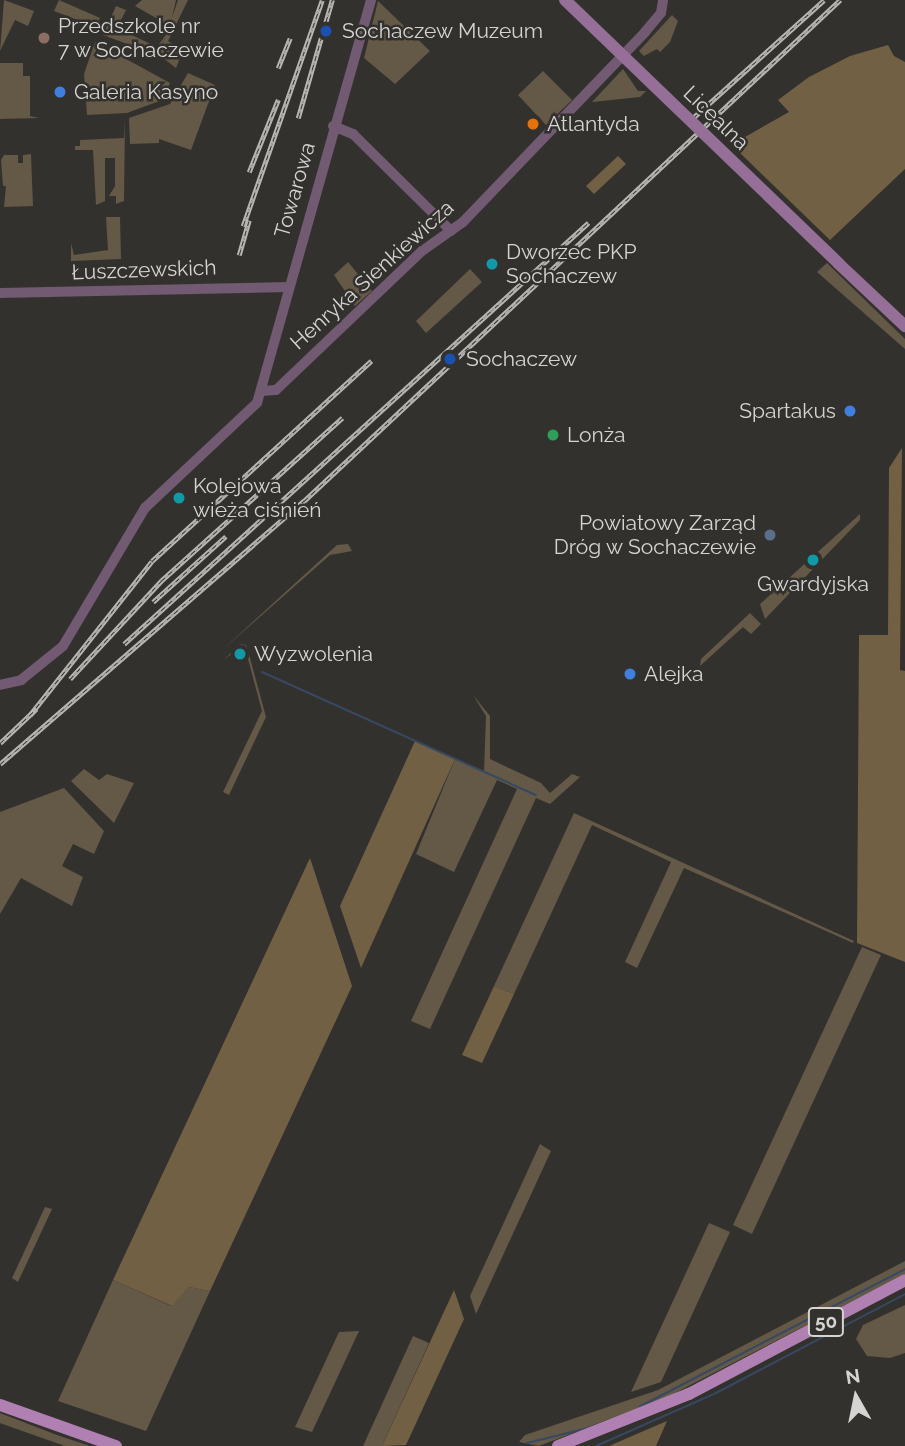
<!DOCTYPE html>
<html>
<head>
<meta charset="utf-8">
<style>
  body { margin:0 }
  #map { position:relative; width:905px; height:1446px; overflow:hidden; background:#33312e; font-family:Raleway,sans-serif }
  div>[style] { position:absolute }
  .green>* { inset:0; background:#645846 }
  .forest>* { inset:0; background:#726044 }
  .stream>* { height:2px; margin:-1px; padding:0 1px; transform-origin:1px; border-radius:1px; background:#374962 }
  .tertiary>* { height:10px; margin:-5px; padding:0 5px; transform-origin:5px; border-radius:5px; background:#715a72 }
  .secondary>* { height:12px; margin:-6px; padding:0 6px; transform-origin:6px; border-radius:6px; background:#956f97 }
  .primary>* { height:12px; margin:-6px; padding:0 6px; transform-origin:6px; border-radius:6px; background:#b080b2 }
  .rail>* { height:4.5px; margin-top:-2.25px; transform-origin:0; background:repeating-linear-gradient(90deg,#33312e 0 5px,#b7b6b3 0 10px); box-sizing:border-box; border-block:2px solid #b7b6b3 }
  .secondary-bridge>* { height:12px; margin:-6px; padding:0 6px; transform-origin:6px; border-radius:6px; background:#956f97 }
  .dots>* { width:19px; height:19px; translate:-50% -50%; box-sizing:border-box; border:4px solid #33312e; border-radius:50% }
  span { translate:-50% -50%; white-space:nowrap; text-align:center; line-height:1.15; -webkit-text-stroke:5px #33312e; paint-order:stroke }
  .shield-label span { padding:2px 5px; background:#33312e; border:2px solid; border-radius:5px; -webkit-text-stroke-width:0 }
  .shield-label { font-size:19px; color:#d5d4d2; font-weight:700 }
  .poi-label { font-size:21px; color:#d5d4d2 }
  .left { translate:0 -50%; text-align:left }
  .right { translate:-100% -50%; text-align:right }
  .street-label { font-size:21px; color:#d5d4d2 }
  .north { position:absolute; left:821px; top:1362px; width:70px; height:70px; -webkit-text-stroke:5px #33312e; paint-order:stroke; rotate:351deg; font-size:19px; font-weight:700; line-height:28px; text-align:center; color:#d5d4d2 }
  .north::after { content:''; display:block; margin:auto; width:24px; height:32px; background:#d5d4d2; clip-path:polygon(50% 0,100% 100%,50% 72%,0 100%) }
</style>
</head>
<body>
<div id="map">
  <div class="green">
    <i style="clip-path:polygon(4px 0,34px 11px,28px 26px,15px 20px,0 51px)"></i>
    <i style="clip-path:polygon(59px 0,100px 18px,96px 27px,54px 11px)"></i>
    <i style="clip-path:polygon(142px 0,176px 0,170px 26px,135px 6px)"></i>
    <i style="clip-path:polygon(178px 0,188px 0,168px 41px,183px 50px,176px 68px,159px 55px)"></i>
    <i style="clip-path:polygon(378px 1px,430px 51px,395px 84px,364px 58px)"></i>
    <i style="clip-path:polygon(116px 6px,126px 10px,117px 28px,157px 47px,168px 32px,157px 55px,103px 35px)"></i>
    <i style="clip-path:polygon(672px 15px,678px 21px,670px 42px,660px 52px,657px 49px,644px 56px,639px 51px)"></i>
    <i style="clip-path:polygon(95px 42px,170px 83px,162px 100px,127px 113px,87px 115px,84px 74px)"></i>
    <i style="clip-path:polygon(0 63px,23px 63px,23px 76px,30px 76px,30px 116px,39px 118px,0 119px)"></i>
    <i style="clip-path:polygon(623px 69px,638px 91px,646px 91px,640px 97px,592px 102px)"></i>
    <i style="clip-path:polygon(543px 71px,572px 100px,546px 125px,518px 95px)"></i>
    <i style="clip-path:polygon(188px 73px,215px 85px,191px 150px,159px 139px,159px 143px,130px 144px,129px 118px,170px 104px)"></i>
    <i style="clip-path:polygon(125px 118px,124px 201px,116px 204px,116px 196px,109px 196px,115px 186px,115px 158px,105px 158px,105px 201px,96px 205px,93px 150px,75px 150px,75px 146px,80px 146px,80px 140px,124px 138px)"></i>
    <i style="clip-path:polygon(31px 154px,33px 206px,4px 207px,6px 186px,3px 186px,1px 160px,4px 155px,18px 155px,18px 163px,23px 163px,23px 155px)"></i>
    <i style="clip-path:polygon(106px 217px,120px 217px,121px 259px,71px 261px,71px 243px,74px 255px,108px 250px)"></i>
    <i style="clip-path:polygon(348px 262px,372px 291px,355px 306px,334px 275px)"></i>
    <i style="clip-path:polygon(827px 263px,905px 339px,905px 349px,817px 272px)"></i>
    <i style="clip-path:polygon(470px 269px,482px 282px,426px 333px,416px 321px)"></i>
    <i style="clip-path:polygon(860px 514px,860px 520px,765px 619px,760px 604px)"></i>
    <i style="clip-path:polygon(348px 544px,352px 551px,330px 555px,221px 651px,337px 545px)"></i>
    <i style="clip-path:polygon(750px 613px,761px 624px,751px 634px,743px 627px,700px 666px,701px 659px)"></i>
    <i style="clip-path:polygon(244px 644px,225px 659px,238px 645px,244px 644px,247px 647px,266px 717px,229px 795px,223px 792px,262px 711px)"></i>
    <i style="clip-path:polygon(473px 695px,490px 716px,490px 759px,541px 783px,550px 793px,572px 774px,580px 777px,550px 804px,536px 798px,430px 1029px,411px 1021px,517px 789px,497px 780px,454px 872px,416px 854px,455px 759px,484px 771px,486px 716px)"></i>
    <i style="clip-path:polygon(84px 769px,99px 780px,107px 774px,134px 783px,114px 823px,71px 781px)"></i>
    <i style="clip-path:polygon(64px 788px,104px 831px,94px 854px,73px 844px,62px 866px,83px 877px,72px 906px,21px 878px,0 914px,0 812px)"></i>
    <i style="clip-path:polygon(574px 813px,854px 941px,853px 943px,684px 868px,637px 968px,625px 962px,671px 862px,592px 825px,514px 994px,494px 986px)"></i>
    <i style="clip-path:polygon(862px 947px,881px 955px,752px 1234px,733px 1225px)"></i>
    <i style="clip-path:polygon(540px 1144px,551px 1151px,476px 1314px,470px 1296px)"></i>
    <i style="clip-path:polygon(45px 1207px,52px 1209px,18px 1282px,12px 1278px)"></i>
    <i style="clip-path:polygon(709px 1223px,730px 1232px,661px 1382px,631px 1392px)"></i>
    <i style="clip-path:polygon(905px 1261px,905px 1274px,669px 1396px,539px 1446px,519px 1442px,525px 1435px,658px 1390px)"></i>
    <i style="clip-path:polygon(113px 1280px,171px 1306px,189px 1287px,210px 1291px,146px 1431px,58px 1401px)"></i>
    <i style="clip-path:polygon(905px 1305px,905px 1353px,890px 1358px,867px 1356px,856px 1339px,863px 1325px)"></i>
    <i style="clip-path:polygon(359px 1331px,312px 1432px,295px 1427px,339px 1332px)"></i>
    <i style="clip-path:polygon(413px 1336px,429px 1343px,382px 1446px,363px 1446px)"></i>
    <i style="clip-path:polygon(0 1413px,57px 1435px,90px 1446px,65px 1446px,11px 1427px,0 1423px)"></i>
  </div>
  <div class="forest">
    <i style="clip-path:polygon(888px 45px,894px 56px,905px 62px,905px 169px,830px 240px,738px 151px,745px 137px,789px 112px,778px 100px,809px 77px,850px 56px)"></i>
    <i style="clip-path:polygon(618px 156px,626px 164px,594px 194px,586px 186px)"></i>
    <i style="clip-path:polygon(902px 448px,900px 670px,905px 671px,905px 962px,857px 943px,859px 635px,888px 635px,889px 468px)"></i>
    <i style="clip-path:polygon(415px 741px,455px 759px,361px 968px,340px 906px)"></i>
    <i style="clip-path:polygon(310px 858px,352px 986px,210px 1291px,189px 1287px,172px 1306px,113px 1280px)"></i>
    <i style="clip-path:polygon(494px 986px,514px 994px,482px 1063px,462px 1055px)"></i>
    <i style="clip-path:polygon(454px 1290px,464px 1319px,406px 1445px,382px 1446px)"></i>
    <i style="clip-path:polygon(667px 1421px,656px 1446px,609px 1446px,639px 1433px)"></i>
  </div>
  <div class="stream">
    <i style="left:262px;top:672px;width:300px;rotate:24.2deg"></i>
    <i style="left:639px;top:1407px;width:300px;rotate:-27.4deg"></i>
    <i style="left:527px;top:1443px;width:63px;rotate:-13.8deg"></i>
    <i style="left:596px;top:1446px;width:131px;rotate:-23.8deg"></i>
    <i style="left:716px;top:1393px;width:213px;rotate:-27.6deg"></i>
  </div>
  <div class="tertiary">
    <i style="left:333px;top:126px;width:22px;rotate:22deg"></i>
    <i style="left:353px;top:134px;width:138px;rotate:44.7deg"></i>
    <i style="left:0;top:293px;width:289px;rotate:-1.2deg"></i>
    <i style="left:261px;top:391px;width:15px;rotate:-4deg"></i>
    <i style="left:276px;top:390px;width:202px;rotate:-43.6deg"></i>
    <i style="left:422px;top:251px;width:50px;rotate:-35.3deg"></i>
    <i style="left:463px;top:222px;width:263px;rotate:-46.2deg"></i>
    <i style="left:645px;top:32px;width:25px;rotate:-50deg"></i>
    <i style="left:661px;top:13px;width:13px;rotate:-81deg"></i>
    <i style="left:0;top:685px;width:22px;rotate:-13deg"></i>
    <i style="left:21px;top:680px;width:54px;rotate:-39deg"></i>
    <i style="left:63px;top:646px;width:161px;rotate:-59.3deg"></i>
    <i style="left:145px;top:508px;width:154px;rotate:-43.2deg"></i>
    <i style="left:257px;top:403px;width:419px;rotate:-74.2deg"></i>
  </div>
  <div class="secondary">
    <i style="left:839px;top:264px;width:91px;rotate:43.2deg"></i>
  </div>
  <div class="primary">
    <i style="left:0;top:1405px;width:123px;rotate:19.5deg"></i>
    <i style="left:558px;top:1446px;width:141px;rotate:-21.7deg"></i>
    <i style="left:689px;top:1394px;width:244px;rotate:-27.8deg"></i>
  </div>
  <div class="rail">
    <i style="left:278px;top:68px;width:32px;rotate:-68deg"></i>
    <i style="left:298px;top:118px;width:123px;rotate:-73.9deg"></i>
    <i style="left:693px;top:118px;width:176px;rotate:-42deg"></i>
    <i style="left:249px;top:172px;width:78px;rotate:-68.1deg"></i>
    <i style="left:243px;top:226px;width:239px;rotate:-70.7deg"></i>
    <i style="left:239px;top:255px;width:36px;rotate:-74deg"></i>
    <i style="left:153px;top:602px;width:98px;rotate:-42.1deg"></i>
    <i style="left:124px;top:644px;width:627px;rotate:-42.22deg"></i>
    <i style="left:70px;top:679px;width:134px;rotate:-47.1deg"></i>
    <i style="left:161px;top:581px;width:244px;rotate:-42deg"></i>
    <i style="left:30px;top:715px;width:196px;rotate:-51.6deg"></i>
    <i style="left:152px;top:561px;width:297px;rotate:-42.4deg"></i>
    <i style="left:0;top:743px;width:50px;rotate:-43.4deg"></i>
    <i style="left:0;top:764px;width:402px;rotate:-40.9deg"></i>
    <i style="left:304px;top:501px;width:734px;rotate:-43.07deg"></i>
  </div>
  <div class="secondary-bridge">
    <i style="left:565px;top:0;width:380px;rotate:43.9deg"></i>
  </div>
  <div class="dots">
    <i style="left:326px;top:31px;background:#1a4fb4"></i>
    <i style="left:44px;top:38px;background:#8d6e63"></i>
    <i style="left:60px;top:92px;background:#3f7fe0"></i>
    <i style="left:533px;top:124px;background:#e8710a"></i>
    <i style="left:492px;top:264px;background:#0f9aa8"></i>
    <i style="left:450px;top:359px;background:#1a4fb4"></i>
    <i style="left:850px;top:411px;background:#3f7fe0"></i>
    <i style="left:553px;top:435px;background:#2e9e5b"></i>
    <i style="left:179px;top:498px;background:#0f9aa8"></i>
    <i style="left:770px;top:535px;background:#5c6f8a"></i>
    <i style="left:813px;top:560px;background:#0f9aa8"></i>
    <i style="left:240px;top:654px;background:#0f9aa8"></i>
    <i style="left:630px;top:674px;background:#3f7fe0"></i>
  </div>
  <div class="shield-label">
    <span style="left:826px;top:1322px">50</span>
  </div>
  <div class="poi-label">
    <span class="left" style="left:58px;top:38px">Przedszkole nr<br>7 w Sochaczewie</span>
    <span class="left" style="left:342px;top:31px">Sochaczew Muzeum</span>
    <span class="left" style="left:74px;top:92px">Galeria Kasyno</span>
    <span class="left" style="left:547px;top:124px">Atlantyda</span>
    <span class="left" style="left:506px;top:264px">Dworzec PKP<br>Sochaczew</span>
    <span class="left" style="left:466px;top:359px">Sochaczew</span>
    <span class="right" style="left:836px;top:411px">Spartakus</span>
    <span class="left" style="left:567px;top:435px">Lonża</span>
    <span class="left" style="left:193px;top:498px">Kolejowa<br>wieża ciśnień</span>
    <span class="right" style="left:756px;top:535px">Powiatowy Zarząd<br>Dróg w Sochaczewie</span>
    <span style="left:813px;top:584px">Gwardyjska</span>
    <span class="left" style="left:254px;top:654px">Wyzwolenia</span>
    <span class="left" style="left:644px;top:674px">Alejka</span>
  </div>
  <div class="street-label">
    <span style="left:716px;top:118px;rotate:44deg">Licealna</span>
    <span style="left:295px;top:190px;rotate:-74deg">Towarowa</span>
    <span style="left:144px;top:270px;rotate:-2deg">Łuszczewskich</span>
    <span style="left:372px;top:275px;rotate:-42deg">Henryka Sienkiewicza</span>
  </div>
  <div class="north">N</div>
</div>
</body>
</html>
